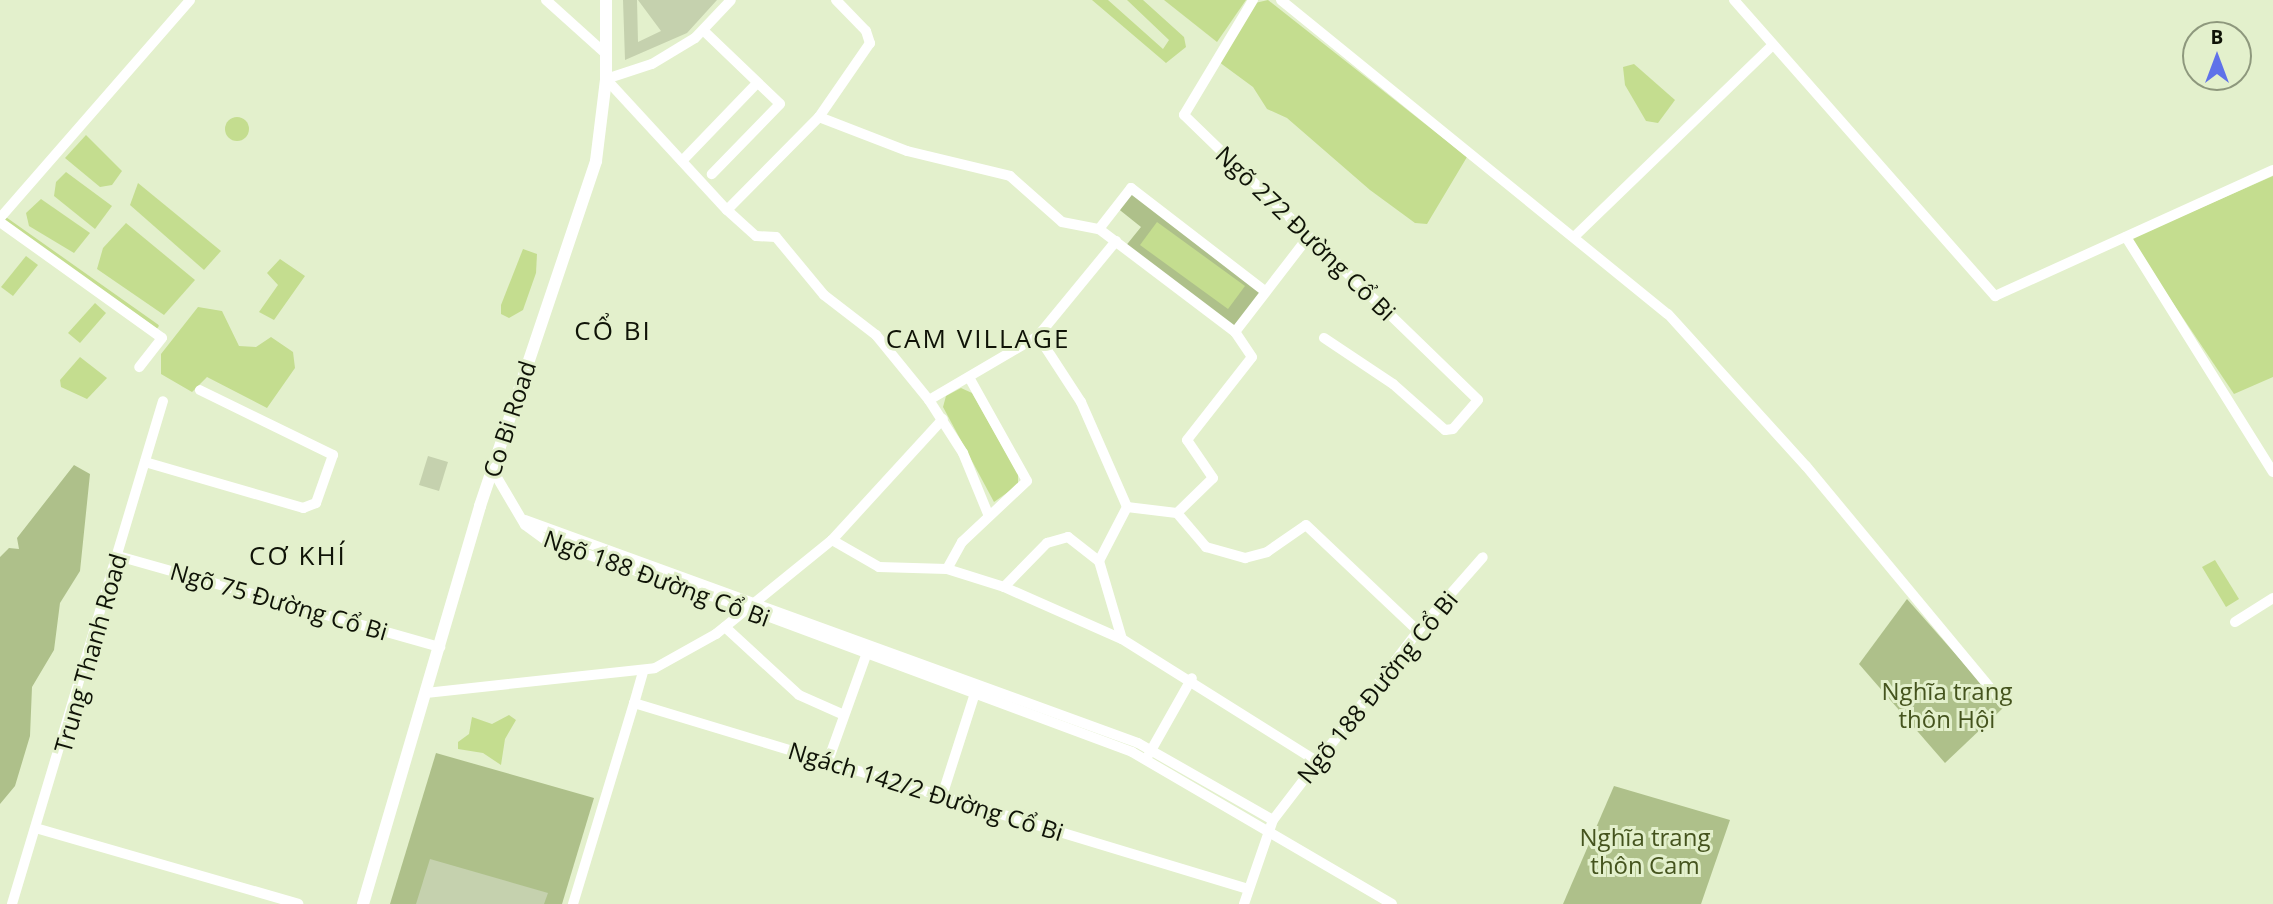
<!DOCTYPE html>
<html>
<head>
<meta charset="utf-8">
<style>
  body { margin:0 }
  #map { position:relative; width:2273px; height:904px; overflow:hidden; background:#e3f0cc; font-family:"Open Sans",sans-serif }
  div>[style] { position:absolute }
  .green>* { inset:0; background:#aec08a }
  .water>* { inset:0; background:#c4dd8f }
  .round { border-radius:50% }
  .stream>* { height:3.5px; margin:-1.75px; padding:0 1.75px; transform-origin:1.75px; border-radius:1.75px; background:#c4dd8f }
  .building>* { inset:0; background:#c5d1ae }
  .minor>* { height:10px; margin:-5px; padding:0 5px; transform-origin:5px; border-radius:5px; background:#fff }
  .major>* { height:12px; margin:-6px; padding:0 6px; transform-origin:6px; border-radius:6px; background:#fff }
  span { translate:-50% -50%; white-space:nowrap; text-align:center; line-height:1.15; -webkit-text-stroke:6px #e3f0cc; paint-order:stroke }
  .street-label { font-size:24px; color:#0f1307 }
  .park-label { font-size:24px; color:#45541e }
  .neighbourhood-label { font-size:26px; color:#0f1307; letter-spacing:2px }
  .north { position:absolute; left:2182px; top:21px; width:70px; height:70px; box-sizing:border-box; background:#e3f0cc; border:2px solid #8e987d; border-radius:50%; rotate:0deg; font-size:19px; font-weight:700; line-height:28px; text-align:center; color:#0f1307 }
  .north::after { content:''; display:block; margin:auto; width:24px; height:32px; background:#5f72e9; clip-path:polygon(50% 0,100% 100%,50% 72%,0 100%) }
</style>
</head>
<body>
<div id="map">
  <div class="green">
    <i style="clip-path:polygon(1131px 188px,1266px 292px,1235px 332px,1124px 248px,1141px 227px,1116px 207px)"></i>
    <i style="clip-path:polygon(74px 465px,90px 474px,80px 571px,60px 603px,54px 650px,32px 687px,30px 736px,15px 786px,0 804px,0 557px,9px 548px,19px 549px,17px 538px)"></i>
    <i style="clip-path:polygon(1907px 599px,2003px 708px,1945px 763px,1859px 664px)"></i>
    <i style="clip-path:polygon(436px 753px,594px 798px,562px 904px,390px 904px)"></i>
    <i style="clip-path:polygon(1614px 786px,1730px 820px,1701px 904px,1563px 904px)"></i>
  </div>
  <div class="water">
    <i style="clip-path:polygon(1092px 0,1108px 0,1163px 49px,1169px 40px,1127px 0,1143px 0,1184px 37px,1186px 47px,1166px 63px)"></i>
    <i style="clip-path:polygon(1164px 0,1246px 0,1217px 42px)"></i>
    <i style="clip-path:polygon(1268px 0,1467px 157px,1427px 224px,1415px 223px,1370px 190px,1287px 118px,1267px 109px,1253px 87px,1219px 62px,1255px 3px)"></i>
    <i style="clip-path:polygon(1634px 64px,1675px 100px,1658px 123px,1646px 121px,1625px 85px,1623px 67px)"></i>
    <i class="round" style="left:225px;top:117px;width:24px;height:24px"></i>
    <i style="clip-path:polygon(86px 135px,122px 171px,112px 185px,100px 187px,65px 158px)"></i>
    <i style="clip-path:polygon(66px 172px,112px 206px,95px 229px,54px 196px,56px 182px)"></i>
    <i style="clip-path:polygon(2273px 176px,2273px 377px,2234px 394px,2130px 239px)"></i>
    <i style="clip-path:polygon(138px 183px,221px 251px,204px 270px,130px 205px)"></i>
    <i style="clip-path:polygon(41px 199px,90px 233px,74px 253px,29px 226px,26px 213px)"></i>
    <i style="clip-path:polygon(1157px 222px,1245px 286px,1228px 309px,1140px 245px)"></i>
    <i style="clip-path:polygon(126px 223px,195px 280px,164px 315px,97px 269px,103px 248px)"></i>
    <i style="clip-path:polygon(523px 249px,537px 254px,536px 273px,523px 310px,509px 318px,501px 314px,501px 305px)"></i>
    <i style="clip-path:polygon(26px 256px,38px 265px,13px 296px,1px 287px)"></i>
    <i style="clip-path:polygon(280px 259px,305px 276px,274px 320px,259px 312px,278px 285px,267px 273px)"></i>
    <i style="clip-path:polygon(95px 303px,106px 313px,80px 343px,68px 333px)"></i>
    <i style="clip-path:polygon(198px 307px,222px 311px,239px 346px,256px 347px,271px 337px,293px 352px,295px 368px,267px 408px,207px 377px,192px 392px,161px 374px,161px 354px)"></i>
    <i style="clip-path:polygon(80px 357px,107px 378px,87px 399px,61px 387px,60px 380px)"></i>
    <i style="clip-path:polygon(961px 388px,972px 393px,1018px 474px,1018px 485px,994px 502px,943px 407px,946px 396px)"></i>
    <i style="clip-path:polygon(2215px 560px,2239px 599px,2226px 607px,2202px 567px)"></i>
    <i style="clip-path:polygon(509px 715px,516px 720px,505px 739px,501px 765px,483px 753px,458px 749px,458px 742px,469px 734px,472px 717px,492px 724px)"></i>
  </div>
  <div class="stream">
    <i style="left:4px;top:218px;width:187px;rotate:35.2deg"></i>
  </div>
  <div class="building">
    <i style="clip-path:polygon(623px 0,637px 0,638px 42px,661px 31px,638px 0,717px 0,687px 33px,625px 60px)"></i>
    <i style="clip-path:polygon(428px 456px,448px 462px,439px 491px,419px 485px)"></i>
    <i style="clip-path:polygon(430px 859px,548px 893px,544px 904px,416px 904px)"></i>
  </div>
  <div class="minor">
    <i style="left:546px;top:0;width:82px;rotate:42deg"></i>
    <i style="left:836px;top:0;width:43px;rotate:45.9deg"></i>
    <i style="left:866px;top:31px;width:13px;rotate:72deg"></i>
    <i style="left:870px;top:43px;width:90px;rotate:124.6deg"></i>
    <i style="left:819px;top:117px;width:94px;rotate:21.1deg"></i>
    <i style="left:907px;top:151px;width:106px;rotate:13.6deg"></i>
    <i style="left:1010px;top:176px;width:69px;rotate:41.5deg"></i>
    <i style="left:1062px;top:222px;width:38px;rotate:11deg"></i>
    <i style="left:1099px;top:229px;width:171px;rotate:37.1deg"></i>
    <i style="left:1235px;top:332px;width:121px;rotate:-52.4deg"></i>
    <i style="left:1253px;top:0;width:134px;rotate:121deg"></i>
    <i style="left:1184px;top:115px;width:409px;rotate:44.1deg"></i>
    <i style="left:1478px;top:400px;width:38px;rotate:131deg"></i>
    <i style="left:1453px;top:429px;width:8px;rotate:173deg"></i>
    <i style="left:1445px;top:430px;width:69px;rotate:-138.5deg"></i>
    <i style="left:1393px;top:384px;width:83px;rotate:-146.3deg"></i>
    <i style="left:1281px;top:0;width:498px;rotate:39.1deg"></i>
    <i style="left:1668px;top:314px;width:205px;rotate:47.8deg"></i>
    <i style="left:1806px;top:466px;width:307px;rotate:50.3deg"></i>
    <i style="left:1734px;top:0;width:395px;rotate:48.6deg"></i>
    <i style="left:1995px;top:296px;width:305px;rotate:-24.4deg"></i>
    <i style="left:704px;top:31px;width:105px;rotate:43.8deg"></i>
    <i style="left:780px;top:104px;width:98px;rotate:134.2deg"></i>
    <i style="left:606px;top:79px;width:178px;rotate:47.3deg"></i>
    <i style="left:727px;top:210px;width:39px;rotate:42deg"></i>
    <i style="left:756px;top:236px;width:20px;rotate:3deg"></i>
    <i style="left:776px;top:237px;width:75px;rotate:50.4deg"></i>
    <i style="left:824px;top:295px;width:66px;rotate:37.6deg"></i>
    <i style="left:876px;top:335px;width:84px;rotate:50.8deg"></i>
    <i style="left:929px;top:400px;width:126px;rotate:-30.4deg"></i>
    <i style="left:1038px;top:336px;width:79px;rotate:56.9deg"></i>
    <i style="left:1081px;top:402px;width:115px;rotate:66.3deg"></i>
    <i style="left:1127px;top:507px;width:50px;rotate:6.8deg"></i>
    <i style="left:1177px;top:513px;width:45px;rotate:49.5deg"></i>
    <i style="left:1206px;top:547px;width:41px;rotate:15.8deg"></i>
    <i style="left:1245px;top:558px;width:23px;rotate:-15deg"></i>
    <i style="left:1267px;top:552px;width:47px;rotate:-34.7deg"></i>
    <i style="left:1306px;top:525px;width:154px;rotate:43.4deg"></i>
    <i style="left:606px;top:79px;width:48px;rotate:-18.1deg"></i>
    <i style="left:652px;top:64px;width:50px;rotate:-31.2deg"></i>
    <i style="left:695px;top:38px;width:52px;rotate:-46.5deg"></i>
    <i style="left:682px;top:161px;width:108px;rotate:-46.1deg"></i>
    <i style="left:727px;top:210px;width:131px;rotate:-45.3deg"></i>
    <i style="left:0;top:218px;width:289px;rotate:-48.9deg"></i>
    <i style="left:0;top:222px;width:199px;rotate:35.6deg"></i>
    <i style="left:162px;top:338px;width:37px;rotate:128deg"></i>
    <i style="left:1099px;top:229px;width:52px;rotate:-52deg"></i>
    <i style="left:1131px;top:188px;width:170px;rotate:37.6deg"></i>
    <i style="left:1575px;top:236px;width:275px;rotate:-44deg"></i>
    <i style="left:2126px;top:237px;width:277px;rotate:58deg"></i>
    <i style="left:1038px;top:336px;width:123px;rotate:-50.6deg"></i>
    <i style="left:929px;top:400px;width:63px;rotate:57.3deg"></i>
    <i style="left:963px;top:453px;width:66px;rotate:67.7deg"></i>
    <i style="left:145px;top:462px;width:165px;rotate:16.2deg"></i>
    <i style="left:303px;top:508px;width:14px;rotate:-21deg"></i>
    <i style="left:316px;top:503px;width:51px;rotate:-70.5deg"></i>
    <i style="left:333px;top:455px;width:148px;rotate:-154deg"></i>
    <i style="left:492px;top:469px;width:65px;rotate:59.5deg"></i>
    <i style="left:525px;top:525px;width:27px;rotate:36deg"></i>
    <i style="left:547px;top:541px;width:192px;rotate:18.5deg"></i>
    <i style="left:729px;top:602px;width:430px;rotate:20.4deg"></i>
    <i style="left:1132px;top:752px;width:301px;rotate:30.3deg"></i>
    <i style="left:1177px;top:513px;width:50px;rotate:-44.2deg"></i>
    <i style="left:1213px;top:478px;width:46px;rotate:-124.4deg"></i>
    <i style="left:1187px;top:440px;width:105px;rotate:-51.9deg"></i>
    <i style="left:1252px;top:357px;width:30px;rotate:-124deg"></i>
    <i style="left:525px;top:520px;width:652px;rotate:19.99deg"></i>
    <i style="left:1138px;top:743px;width:155px;rotate:29.7deg"></i>
    <i style="left:832px;top:540px;width:164px;rotate:-47.5deg"></i>
    <i style="left:118px;top:556px;width:335px;rotate:15.8deg"></i>
    <i style="left:1099px;top:561px;width:61px;rotate:-62.6deg"></i>
    <i style="left:947px;top:569px;width:31px;rotate:-61deg"></i>
    <i style="left:962px;top:542px;width:89px;rotate:-43.2deg"></i>
    <i style="left:1027px;top:481px;width:117px;rotate:-119.2deg"></i>
    <i style="left:1004px;top:587px;width:62px;rotate:-45.7deg"></i>
    <i style="left:1047px;top:543px;width:22px;rotate:-16deg"></i>
    <i style="left:1068px;top:537px;width:39px;rotate:38deg"></i>
    <i style="left:1099px;top:561px;width:81px;rotate:73.6deg"></i>
    <i style="left:2235px;top:622px;width:45px;rotate:-32.3deg"></i>
    <i style="left:725px;top:627px;width:100px;rotate:42.6deg"></i>
    <i style="left:799px;top:695px;width:49px;rotate:24deg"></i>
    <i style="left:643px;top:672px;width:32px;rotate:106deg"></i>
    <i style="left:634px;top:703px;width:642px;rotate:16.85deg"></i>
    <i style="left:426px;top:693px;width:230px;rotate:-6.2deg"></i>
    <i style="left:655px;top:668px;width:70px;rotate:-29.1deg"></i>
    <i style="left:716px;top:634px;width:149px;rotate:-39deg"></i>
    <i style="left:832px;top:540px;width:54px;rotate:29.9deg"></i>
    <i style="left:879px;top:567px;width:68px;rotate:1.7deg"></i>
    <i style="left:947px;top:569px;width:60px;rotate:17.5deg"></i>
    <i style="left:1004px;top:587px;width:129px;rotate:23.8deg"></i>
    <i style="left:1122px;top:639px;width:228px;rotate:32.1deg"></i>
    <i style="left:1149px;top:754px;width:87px;rotate:-60.5deg"></i>
    <i style="left:828px;top:761px;width:121px;rotate:-70.2deg"></i>
    <i style="left:942px;top:796px;width:111px;rotate:-72.2deg"></i>
    <i style="left:39px;top:829px;width:270px;rotate:16.1deg"></i>
    <i style="left:12px;top:904px;width:525px;rotate:-73.29deg"></i>
    <i style="left:573px;top:904px;width:210px;rotate:-73.1deg"></i>
    <i style="left:1244px;top:904px;width:89px;rotate:-71deg"></i>
    <i style="left:1273px;top:820px;width:238px;rotate:-52.5deg"></i>
    <i style="left:1418px;top:631px;width:98px;rotate:-48.7deg"></i>
  </div>
  <div class="major">
    <i style="left:363px;top:904px;width:415px;rotate:-73.6deg"></i>
    <i style="left:480px;top:506px;width:364px;rotate:-71.4deg"></i>
    <i style="left:596px;top:161px;width:83px;rotate:-83deg"></i>
    <i style="left:606px;top:79px;width:79px;rotate:-90deg"></i>
  </div>
  <div class="street-label">
    <span style="left:1306px;top:233px;rotate:44deg">Ngõ 272 Đường Cổ Bi</span>
    <span style="left:509px;top:419px;rotate:-72deg">Co Bi Road</span>
    <span style="left:657px;top:578px;rotate:20deg">Ngõ 188 Đường Cổ Bi</span>
    <span style="left:279px;top:601px;rotate:16deg">Ngõ 75 Đường Cổ Bi</span>
    <span style="left:90px;top:653px;rotate:-74deg">Trung Thanh Road</span>
    <span style="left:1377px;top:687px;rotate:-51deg">Ngõ 188 Đường Cổ Bi</span>
    <span style="left:926px;top:791px;rotate:17deg">Ngách 142/2 Đường Cổ Bi</span>
  </div>
  <div class="park-label">
    <span style="left:1947px;top:705px">Nghĩa trang<br>thôn Hội</span>
    <span style="left:1645px;top:851px">Nghĩa trang<br>thôn Cam</span>
  </div>
  <div class="neighbourhood-label">
    <span style="left:613px;top:331px">CỔ BI</span>
    <span style="left:978px;top:339px">CAM VILLAGE</span>
    <span style="left:298px;top:556px">CƠ KHÍ</span>
  </div>
  <div class="north">B</div>
</div>
</body>
</html>
